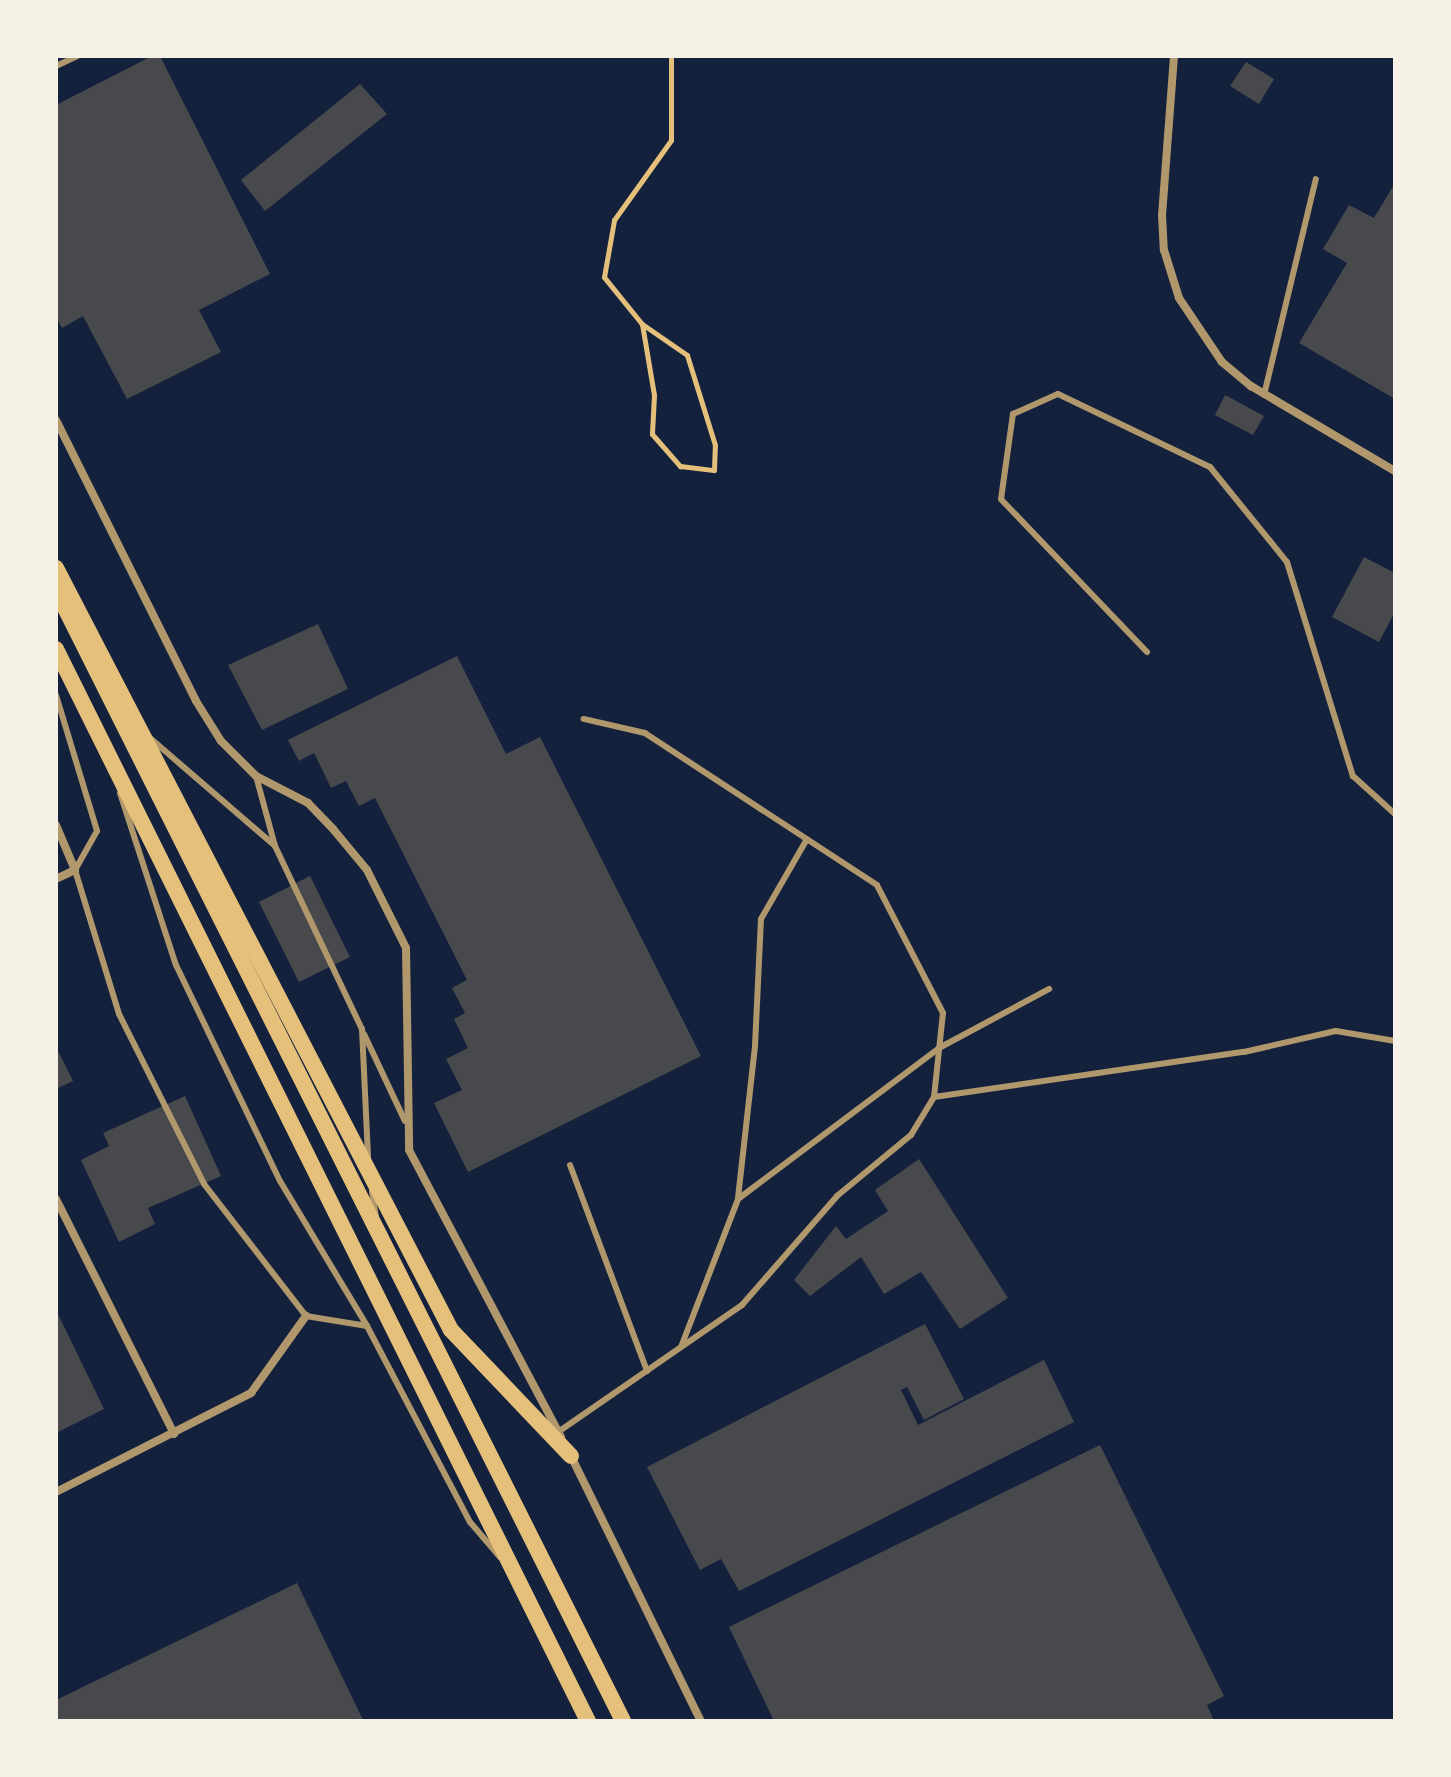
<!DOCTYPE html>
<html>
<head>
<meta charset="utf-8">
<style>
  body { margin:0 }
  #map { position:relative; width:1451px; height:1777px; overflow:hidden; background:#14213d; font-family:Barlow,sans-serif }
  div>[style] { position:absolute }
  .building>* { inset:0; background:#48494c }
  .path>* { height:5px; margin:-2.5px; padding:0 2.5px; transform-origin:2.5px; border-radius:2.5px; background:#e5c07b }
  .service>* { height:6px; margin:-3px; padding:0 3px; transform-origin:3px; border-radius:3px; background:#b1986c }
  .minor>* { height:8px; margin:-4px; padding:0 4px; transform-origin:4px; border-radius:4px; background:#b1986c }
  .secondary>* { height:16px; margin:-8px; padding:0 8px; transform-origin:8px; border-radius:8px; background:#e5c07b }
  span { translate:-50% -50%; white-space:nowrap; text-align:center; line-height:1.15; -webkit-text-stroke:6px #f6f1e7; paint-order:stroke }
  .frame { position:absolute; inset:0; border:58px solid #f6f1e7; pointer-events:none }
</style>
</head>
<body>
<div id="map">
  <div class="building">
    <i style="clip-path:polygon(152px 56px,160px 56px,270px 274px,199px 310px,221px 352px,127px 399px,83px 316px,62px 328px,56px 317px,56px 105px)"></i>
    <i style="clip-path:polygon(1246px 62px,1274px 79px,1259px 104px,1230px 86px)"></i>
    <i style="clip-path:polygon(360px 84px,387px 114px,265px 211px,241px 180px)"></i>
    <i style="clip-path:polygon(1395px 183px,1395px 399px,1299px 343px,1347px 263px,1323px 249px,1349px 205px,1374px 218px)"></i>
    <i style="clip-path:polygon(1225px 395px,1264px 416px,1253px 435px,1215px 415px)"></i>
    <i style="clip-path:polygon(1364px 557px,1395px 573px,1395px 612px,1379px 642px,1332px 617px)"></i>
    <i style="clip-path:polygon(318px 624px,348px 689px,262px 730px,228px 665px)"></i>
    <i style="clip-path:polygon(457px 656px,506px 754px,540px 737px,701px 1056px,468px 1172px,434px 1103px,462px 1090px,446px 1059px,468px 1048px,454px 1019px,465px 1013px,452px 988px,467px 980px,375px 798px,359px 806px,346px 781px,331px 788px,314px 753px,299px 761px,288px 740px)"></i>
    <i style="clip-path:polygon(310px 876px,350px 957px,299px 982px,259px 902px)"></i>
    <i style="clip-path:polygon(56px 1047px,73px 1081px,56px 1089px)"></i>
    <i style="clip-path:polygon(185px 1096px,221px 1176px,148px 1208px,155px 1224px,119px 1242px,81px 1160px,109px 1146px,103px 1133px)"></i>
    <i style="clip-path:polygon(919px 1159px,1008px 1298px,960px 1329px,921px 1272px,884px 1294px,861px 1257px,810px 1296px,794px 1280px,836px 1226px,846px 1239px,888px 1211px,875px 1190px)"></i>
    <i style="clip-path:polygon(56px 1310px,104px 1409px,56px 1433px)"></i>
    <i style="clip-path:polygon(925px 1324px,964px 1399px,924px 1420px,907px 1387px,901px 1390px,918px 1425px,1044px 1360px,1074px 1422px,739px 1591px,721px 1559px,700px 1570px,647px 1467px)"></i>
    <i style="clip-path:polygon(1100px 1445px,1224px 1696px,1207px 1705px,1214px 1721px,774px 1721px,729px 1627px)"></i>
    <i style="clip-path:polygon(297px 1583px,363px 1720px,56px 1721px,56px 1700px)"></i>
  </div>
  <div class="path">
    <i style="left:642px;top:324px;width:72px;rotate:80.4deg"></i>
    <i style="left:654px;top:395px;width:39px;rotate:93deg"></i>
    <i style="left:652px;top:434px;width:43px;rotate:48.8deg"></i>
    <i style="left:680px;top:466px;width:34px;rotate:7deg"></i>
    <i style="left:714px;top:470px;width:25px;rotate:-88deg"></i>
    <i style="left:715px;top:445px;width:94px;rotate:-107.3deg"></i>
    <i style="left:687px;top:355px;width:55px;rotate:-145.4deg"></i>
    <i style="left:642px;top:324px;width:60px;rotate:-129deg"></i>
    <i style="left:604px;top:277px;width:58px;rotate:-80deg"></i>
    <i style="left:614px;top:220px;width:98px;rotate:-54.5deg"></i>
    <i style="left:671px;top:140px;width:84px;rotate:-90deg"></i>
  </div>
  <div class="service">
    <i style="left:56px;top:66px;width:23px;rotate:-25deg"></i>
    <i style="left:1264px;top:395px;width:222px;rotate:-76.5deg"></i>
    <i style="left:1147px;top:652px;width:211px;rotate:-133.7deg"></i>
    <i style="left:1001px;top:499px;width:86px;rotate:-82deg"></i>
    <i style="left:1013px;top:414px;width:49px;rotate:-24deg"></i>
    <i style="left:1058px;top:394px;width:169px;rotate:25.7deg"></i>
    <i style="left:1210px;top:467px;width:122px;rotate:51deg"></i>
    <i style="left:1287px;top:562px;width:224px;rotate:72.9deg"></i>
    <i style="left:1353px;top:776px;width:57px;rotate:42.1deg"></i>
    <i style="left:56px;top:695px;width:142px;rotate:73.2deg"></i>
    <i style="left:97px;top:831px;width:45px;rotate:119.4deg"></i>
    <i style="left:75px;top:870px;width:151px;rotate:73deg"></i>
    <i style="left:119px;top:1014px;width:190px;rotate:63.4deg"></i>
    <i style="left:204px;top:1184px;width:167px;rotate:52.3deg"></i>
    <i style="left:306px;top:1316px;width:62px;rotate:9.3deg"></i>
    <i style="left:150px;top:738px;width:165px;rotate:40.8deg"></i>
    <i style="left:275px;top:846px;width:203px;rotate:64.6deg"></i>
    <i style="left:362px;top:1029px;width:128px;rotate:87.3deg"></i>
    <i style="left:256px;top:776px;width:73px;rotate:74.8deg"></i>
    <i style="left:120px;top:793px;width:181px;rotate:72deg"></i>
    <i style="left:176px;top:965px;width:240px;rotate:64.3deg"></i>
    <i style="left:280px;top:1181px;width:169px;rotate:59deg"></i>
    <i style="left:367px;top:1326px;width:221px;rotate:62.3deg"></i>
    <i style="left:470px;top:1522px;width:46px;rotate:49.4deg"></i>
    <i style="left:364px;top:1034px;width:96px;rotate:64.8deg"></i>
    <i style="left:934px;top:1097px;width:313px;rotate:-8.3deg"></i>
    <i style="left:1244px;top:1052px;width:94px;rotate:-12.9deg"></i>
    <i style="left:1336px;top:1031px;width:60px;rotate:9.6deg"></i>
    <i style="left:570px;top:1165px;width:220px;rotate:69.5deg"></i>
    <i style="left:372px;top:1192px;width:25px;rotate:81deg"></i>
    <i style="left:738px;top:1198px;width:153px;rotate:-83.6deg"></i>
    <i style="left:755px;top:1046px;width:127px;rotate:-87.3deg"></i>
    <i style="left:761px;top:919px;width:92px;rotate:-60.1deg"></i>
    <i style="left:681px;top:1347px;width:159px;rotate:-68.9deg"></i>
    <i style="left:738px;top:1199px;width:251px;rotate:-36.9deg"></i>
    <i style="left:939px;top:1048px;width:125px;rotate:-28.2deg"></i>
    <i style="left:558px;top:1432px;width:224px;rotate:-34.6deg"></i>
    <i style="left:742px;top:1305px;width:145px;rotate:-48.9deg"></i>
    <i style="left:837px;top:1196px;width:96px;rotate:-39.5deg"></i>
    <i style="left:911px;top:1135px;width:44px;rotate:-58.8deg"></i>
    <i style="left:934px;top:1097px;width:84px;rotate:-83.9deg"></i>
    <i style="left:943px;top:1013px;width:144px;rotate:-117.3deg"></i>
    <i style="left:877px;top:885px;width:277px;rotate:-146.8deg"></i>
    <i style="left:645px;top:733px;width:63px;rotate:-167.1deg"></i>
  </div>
  <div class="minor">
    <i style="left:1174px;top:56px;width:159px;rotate:94.3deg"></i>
    <i style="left:1162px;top:215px;width:35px;rotate:87deg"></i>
    <i style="left:1164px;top:250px;width:50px;rotate:72.6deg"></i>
    <i style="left:1179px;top:298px;width:77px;rotate:56.1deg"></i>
    <i style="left:1222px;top:362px;width:38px;rotate:40deg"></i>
    <i style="left:1251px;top:386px;width:167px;rotate:30.6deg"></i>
    <i style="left:56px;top:420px;width:314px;rotate:63.5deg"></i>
    <i style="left:196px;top:701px;width:47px;rotate:58deg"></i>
    <i style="left:221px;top:741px;width:49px;rotate:45deg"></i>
    <i style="left:256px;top:776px;width:59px;rotate:27.4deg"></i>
    <i style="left:308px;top:803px;width:36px;rotate:46deg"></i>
    <i style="left:333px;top:829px;width:53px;rotate:50.3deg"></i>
    <i style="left:367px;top:870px;width:87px;rotate:63.4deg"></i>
    <i style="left:406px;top:948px;width:202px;rotate:89.1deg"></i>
    <i style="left:409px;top:1150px;width:325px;rotate:62.1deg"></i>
    <i style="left:56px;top:825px;width:49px;rotate:67.1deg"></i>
    <i style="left:75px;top:870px;width:21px;rotate:155deg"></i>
    <i style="left:56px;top:1199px;width:263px;rotate:63.3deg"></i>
    <i style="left:571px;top:1456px;width:295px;rotate:63.9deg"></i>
    <i style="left:56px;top:1492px;width:219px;rotate:-26.9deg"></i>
    <i style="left:251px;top:1393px;width:95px;rotate:-54.5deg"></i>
  </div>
  <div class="secondary">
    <i style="left:56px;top:568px;width:858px;rotate:62.6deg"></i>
    <i style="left:451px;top:1330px;width:174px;rotate:46.4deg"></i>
    <i style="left:56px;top:590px;width:1265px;rotate:63.37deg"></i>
    <i style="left:56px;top:649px;width:1197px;rotate:63.61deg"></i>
  </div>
  <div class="frame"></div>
</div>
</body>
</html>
